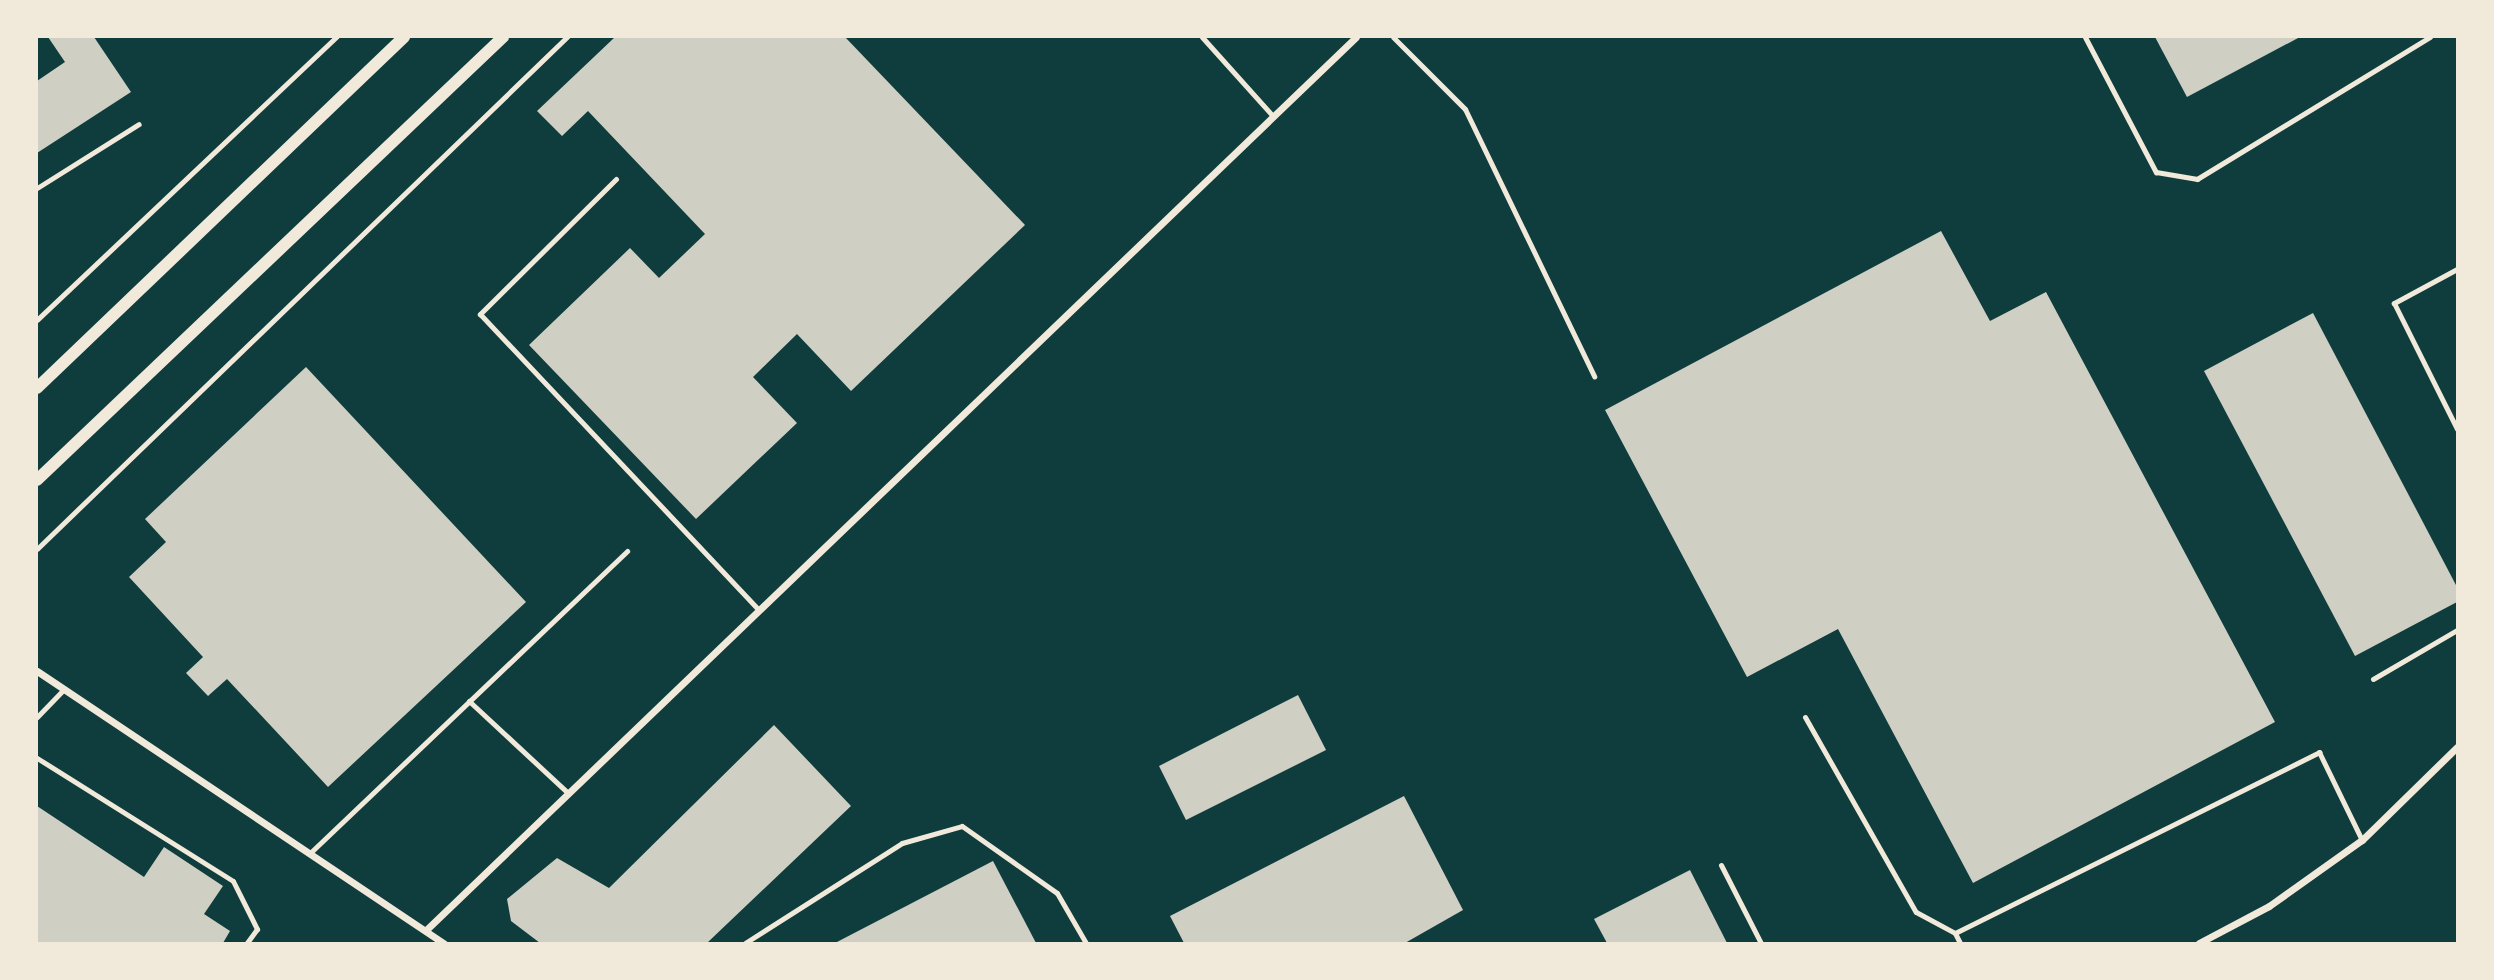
<!DOCTYPE html>
<style>
body{margin:0}
#map{position:relative;width:2494px;height:980px;overflow:hidden;background:#0f3d3e;font-family:Cabin,sans-serif}
div>[style]{position:absolute}
[style*='--x']{left:calc(var(--x)*1px);top:calc(var(--y)*1px);width:calc(var(--w)*1px);rotate:calc(var(--a)*1deg)}
.building>*{inset:0;background:#cfcfc3}
.path>*{height:4.5px;margin:-2.25px;padding:0 2.25px;transform-origin:2.25px;border-radius:2.25px;background:#f1e9da}
.service>*{height:5px;margin:-2.5px;padding:0 2.5px;transform-origin:2.5px;border-radius:2.5px;background:#f1e9da}
.minor>*{height:7px;margin:-3.5px;padding:0 3.5px;transform-origin:3.5px;border-radius:3.5px;background:#f1e9da}
.tertiary>*{height:12px;margin:-6px;padding:0 6px;transform-origin:6px;border-radius:6px;background:#f1e9da}
span{translate:-50% -50%;white-space:nowrap;text-align:center;line-height:1.15;-webkit-text-stroke:7px #f1e9da;paint-order:stroke}
.frame{position:absolute;inset:0;border:38px solid #f1e9da;pointer-events:none}
</style>
<div id="map">
<div class="building">
<div style="clip-path:polygon(48px 37px,94px 37px,131px 92px,37px 153px,37px 81px,65px 62px)"></div>
<div style="clip-path:polygon(615px 37px,845px 37px,1025px 225px,851px 391px,797px 334px,753px 377px,797px 423px,696px 519px,529px 345px,630px 248px,659px 278px,705px 234px,588px 111px,562px 136px,537px 111px)"></div>
<div style="clip-path:polygon(2155px 37px,2300px 37px,2187px 97px)"></div>
<div style="clip-path:polygon(1941px 231px,1990px 321px,2046px 292px,2275px 722px,1973px 883px,1838px 629px,1747px 677px,1605px 410px)"></div>
<div style="clip-path:polygon(2313px 313px,2457px 587px,2457px 602px,2355px 656px,2204px 371px)"></div>
<div style="clip-path:polygon(306px 367px,526px 602px,328px 787px,227px 679px,208px 696px,186px 673px,203px 657px,129px 577px,166px 542px,145px 519px)"></div>
<div style="clip-path:polygon(1298px 695px,1326px 750px,1186px 820px,1159px 766px)"></div>
<div style="clip-path:polygon(774px 725px,851px 806px,707px 943px,540px 943px,511px 921px,507px 899px,557px 858px,609px 888px)"></div>
<div style="clip-path:polygon(1404px 796px,1463px 910px,1405px 943px,1184px 943px,1170px 916px)"></div>
<div style="clip-path:polygon(37px 806px,144px 877px,164px 847px,223px 886px,204px 914px,230px 931px,223px 943px,37px 943px)"></div>
<div style="clip-path:polygon(993px 861px,1036px 943px,835px 943px)"></div>
<div style="clip-path:polygon(1690px 870px,1727px 943px,1607px 943px,1594px 919px)"></div>
</div>
<div class="path">
<div style="--x:37;--y:320;--w:412;--a:-43.4"></div>
<div style="--x:37;--y:549;--w:737;--a:-44.01"></div>
</div>
<div class="service">
<div style="--x:1202;--y:37;--w:106;--a:48.1"></div>
<div style="--x:1393;--y:37;--w:102;--a:45"></div>
<div style="--x:1465;--y:109;--w:297;--a:64.2"></div>
<div style="--x:2085;--y:37;--w:153;--a:62.3"></div>
<div style="--x:2156;--y:172;--w:42;--a:9.7"></div>
<div style="--x:2197;--y:179;--w:273;--a:-31.4"></div>
<div style="--x:616;--y:179;--w:192;--a:135.2"></div>
<div style="--x:480;--y:314;--w:407;--a:46.7"></div>
<div style="--x:37;--y:188;--w:120;--a:-32.1"></div>
<div style="--x:2457;--y:269;--w:72;--a:151.6"></div>
<div style="--x:2394;--y:303;--w:141;--a:63.4"></div>
<div style="--x:2373;--y:679;--w:97;--a:-30.3"></div>
<div style="--x:469;--y:701;--w:135;--a:42.9"></div>
<div style="--x:37;--y:717;--w:39;--a:-46"></div>
<div style="--x:1805;--y:717;--w:224;--a:60.4"></div>
<div style="--x:1916;--y:912;--w:44;--a:28.3"></div>
<div style="--x:37;--y:758;--w:231;--a:32.1"></div>
<div style="--x:233;--y:881;--w:54;--a:63.4"></div>
<div style="--x:257;--y:929;--w:17;--a:126"></div>
<div style="--x:310;--y:853;--w:438;--a:-43.6"></div>
<div style="--x:1721;--y:865;--w:88;--a:62.9"></div>
<div style="--x:745;--y:943;--w:186;--a:-32.5"></div>
<div style="--x:902;--y:843;--w:62;--a:-15.8"></div>
<div style="--x:962;--y:826;--w:116;--a:35.2"></div>
<div style="--x:1057;--y:893;--w:58;--a:59.9"></div>
<div style="--x:1960;--y:943;--w:11;--a:-117"></div>
<div style="--x:1955;--y:933;--w:407;--a:-26.4"></div>
<div style="--x:2319;--y:752;--w:98;--a:64"></div>
</div>
<div class="minor">
<div style="--x:37;--y:671;--w:490;--a:33.8"></div>
<div style="--x:426;--y:930;--w:1289;--a:-43.84"></div>
<div style="--x:2199;--y:943;--w:79;--a:-27.9"></div>
<div style="--x:2269;--y:906;--w:114;--a:-35.4"></div>
<div style="--x:2362;--y:840;--w:133;--a:-44.4"></div>
</div>
<div class="tertiary">
<div style="--x:37;--y:388;--w:508;--a:-43.72"></div>
<div style="--x:37;--y:480;--w:643;--a:-43.55"></div>
</div>
<div class="frame"></div>
</div>
